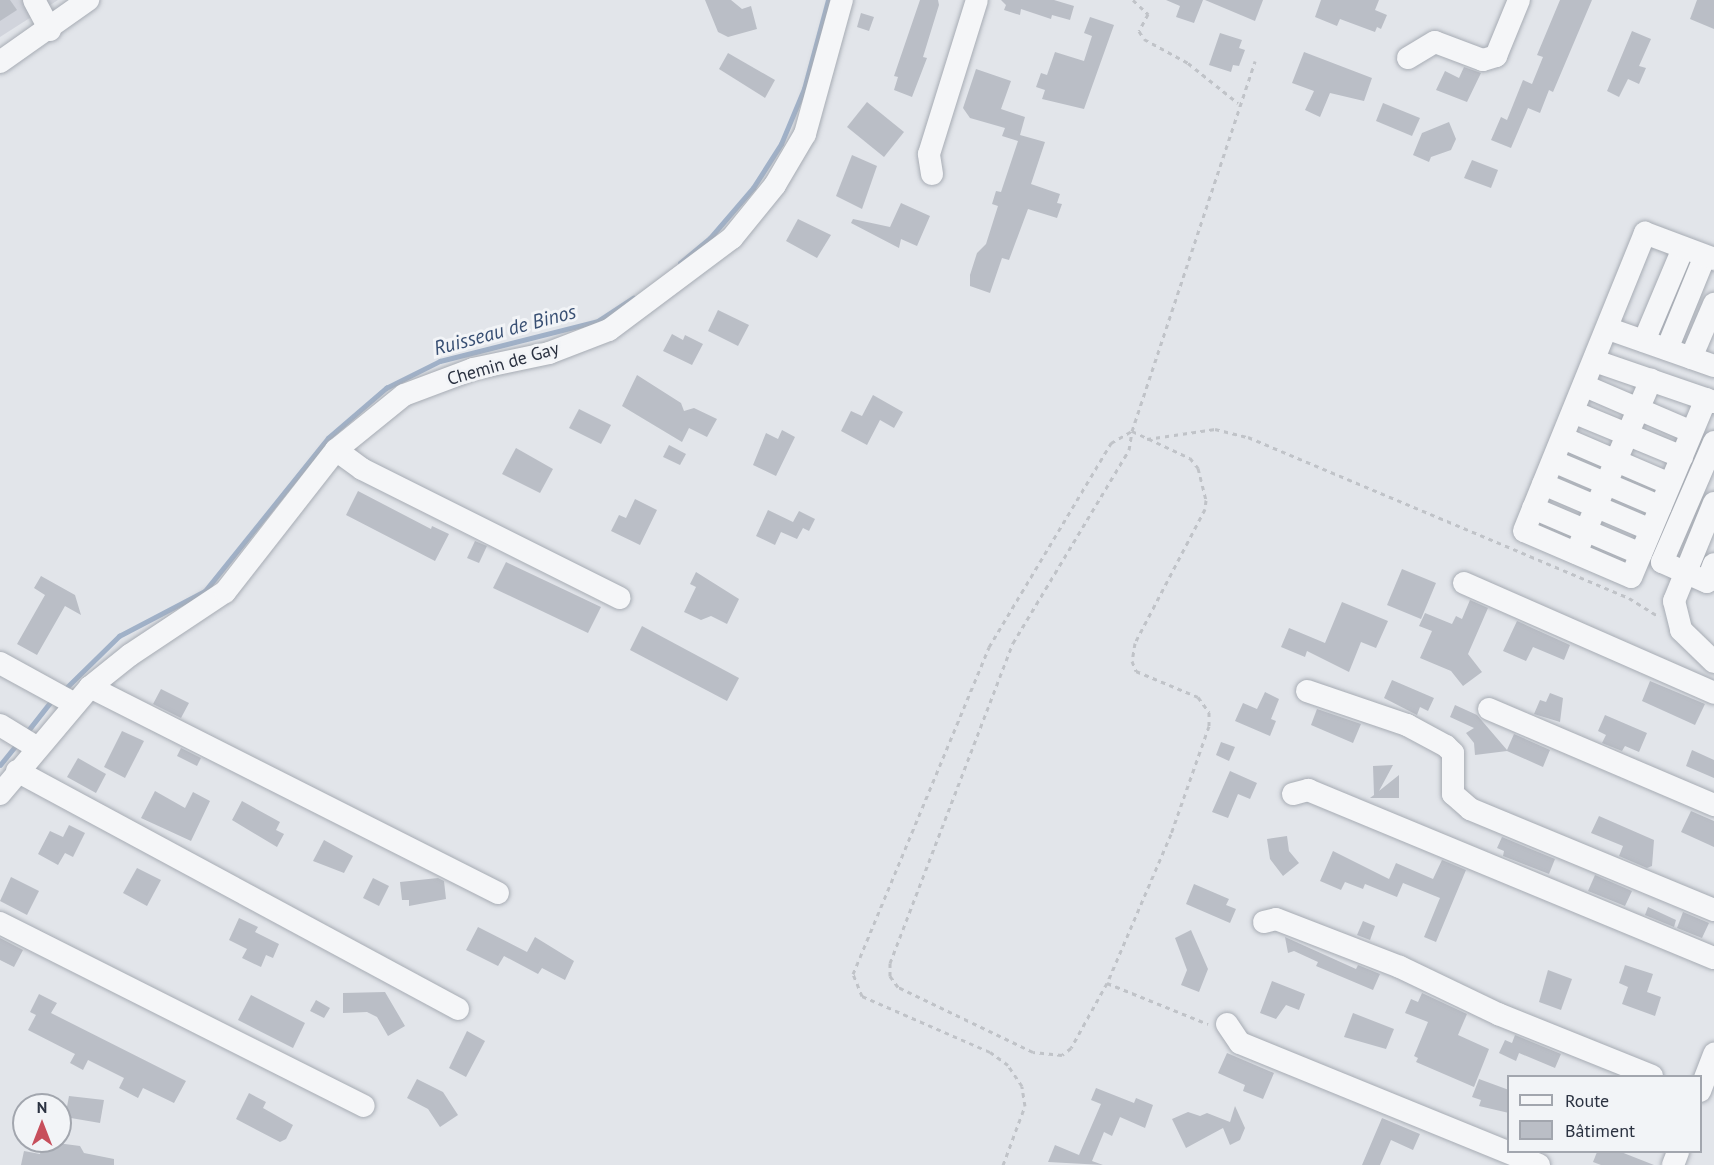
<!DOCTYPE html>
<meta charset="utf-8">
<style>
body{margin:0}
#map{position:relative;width:1714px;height:1165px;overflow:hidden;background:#e2e5ea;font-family:"PT Sans",sans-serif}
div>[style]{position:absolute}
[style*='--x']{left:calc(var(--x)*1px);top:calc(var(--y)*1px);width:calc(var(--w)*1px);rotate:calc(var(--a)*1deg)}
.built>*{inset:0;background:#d1d4dc}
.stream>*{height:4.5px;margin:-2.25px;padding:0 2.25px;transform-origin:2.25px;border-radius:2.25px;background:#a0b1c8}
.building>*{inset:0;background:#babec6}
.path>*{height:3px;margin-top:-1.5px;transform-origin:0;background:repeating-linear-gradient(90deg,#c0c3c8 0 4.5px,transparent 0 9px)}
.roads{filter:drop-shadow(0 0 2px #a7acb4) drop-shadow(0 0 2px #a7acb4)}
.minor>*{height:22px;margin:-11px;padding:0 11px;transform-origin:11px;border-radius:11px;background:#f5f6f8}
span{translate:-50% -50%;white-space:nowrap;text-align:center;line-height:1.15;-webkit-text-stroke:6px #f2f4f7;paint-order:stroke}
.street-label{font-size:18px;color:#2b3241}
.water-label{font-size:20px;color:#384f73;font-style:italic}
.legend{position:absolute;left:1507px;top:1075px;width:195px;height:78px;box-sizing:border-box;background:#f2f4f7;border:2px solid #a2a6ae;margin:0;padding:8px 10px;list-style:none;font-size:18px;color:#2b3241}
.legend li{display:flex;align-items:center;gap:12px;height:30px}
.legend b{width:30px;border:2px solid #a2a6ae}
.north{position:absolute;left:12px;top:1093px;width:60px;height:60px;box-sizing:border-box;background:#f2f4f7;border:2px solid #a2a6ae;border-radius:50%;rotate:0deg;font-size:16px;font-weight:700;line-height:24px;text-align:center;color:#2b3241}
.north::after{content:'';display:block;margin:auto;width:21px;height:27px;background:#c74f5c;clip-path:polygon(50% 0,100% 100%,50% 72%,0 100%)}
</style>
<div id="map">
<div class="built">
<div style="clip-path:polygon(0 0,58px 0,0 37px)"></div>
</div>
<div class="stream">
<div style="--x:680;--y:263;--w:39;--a:-40"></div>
<div style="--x:710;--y:238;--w:66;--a:-49.3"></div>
<div style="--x:753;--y:188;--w:52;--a:-57.5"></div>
<div style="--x:781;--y:144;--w:60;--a:-67.3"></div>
<div style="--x:804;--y:89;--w:92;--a:-74.9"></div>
<div style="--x:67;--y:687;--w:73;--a:-44.4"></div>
<div style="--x:119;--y:636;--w:97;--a:-27.6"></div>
<div style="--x:205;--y:591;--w:196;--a:-51.2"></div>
<div style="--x:328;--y:438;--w:77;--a:-40.8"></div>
<div style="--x:386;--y:388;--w:60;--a:-26.6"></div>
<div style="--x:440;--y:361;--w:163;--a:-14.2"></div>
<div style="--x:598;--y:321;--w:42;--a:-33.3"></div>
<div style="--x:27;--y:732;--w:37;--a:-52"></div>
<div style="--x:0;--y:765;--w:27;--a:-51"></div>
</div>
<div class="building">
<div style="clip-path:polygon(0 0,10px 0,17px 10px,0 21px)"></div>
<div style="clip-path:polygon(705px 0,731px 0,742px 9px,751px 6px,757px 29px,728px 37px,718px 32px)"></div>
<div style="clip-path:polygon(920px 0,938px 0,939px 5px,923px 57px,927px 58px,912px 97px,894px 90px,898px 77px,894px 76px)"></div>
<div style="clip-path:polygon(1001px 0,1054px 0,1074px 6px,1070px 20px,1052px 15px,1051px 19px,1021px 9px,1020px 15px,1004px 10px,1006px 5px)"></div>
<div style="clip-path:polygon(1166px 0,1203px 0,1194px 23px,1176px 17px,1180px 6px)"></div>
<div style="clip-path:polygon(1205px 0,1263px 0,1255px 21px)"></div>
<div style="clip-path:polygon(1321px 0,1379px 0,1375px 10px,1387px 15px,1381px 29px,1377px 27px,1375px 32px,1340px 19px,1337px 26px,1315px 17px)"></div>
<div style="clip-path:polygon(1560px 0,1592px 0,1553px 92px,1549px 90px,1540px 113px,1528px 108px,1511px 148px,1491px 140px,1501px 117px,1507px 120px,1523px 80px,1532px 84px,1543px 57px,1537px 55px)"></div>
<div style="clip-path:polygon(1697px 0,1714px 0,1714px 29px,1690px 19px)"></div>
<div style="clip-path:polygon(861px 13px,874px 17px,869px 31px,857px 27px)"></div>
<div style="clip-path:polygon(1090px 17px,1114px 25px,1084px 109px,1042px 99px,1045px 90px,1036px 87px,1041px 73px,1047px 75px,1055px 52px,1084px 61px,1092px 36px,1084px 33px)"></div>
<div style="clip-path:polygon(1632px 31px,1651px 39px,1639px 66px,1646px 68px,1639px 84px,1628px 79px,1619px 97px,1607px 91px)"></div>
<div style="clip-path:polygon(1220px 33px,1242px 40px,1239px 48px,1245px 50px,1239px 66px,1233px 65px,1231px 72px,1209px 65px)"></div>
<div style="clip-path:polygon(1304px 52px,1372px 78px,1364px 101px,1330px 93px,1320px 117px,1305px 110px,1314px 91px,1292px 83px)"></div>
<div style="clip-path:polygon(728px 53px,775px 80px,765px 98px,719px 69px)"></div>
<div style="clip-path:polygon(1464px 67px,1481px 73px,1467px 102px,1436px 90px,1445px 71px,1459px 78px)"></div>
<div style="clip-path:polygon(976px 69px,1011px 81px,1001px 109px,1025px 117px,1020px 135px,1045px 142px,1031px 184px,1060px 194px,1057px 203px,1062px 204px,1057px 218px,1028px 209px,1009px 260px,1002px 258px,990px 293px,970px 286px,970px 275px,977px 253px,986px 244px,998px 206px,992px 204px,996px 191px,1001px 192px,1018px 141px,1002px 136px,1005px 128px,970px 118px,963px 108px)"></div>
<div style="clip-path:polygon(867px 102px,904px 132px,884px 157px,847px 127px)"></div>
<div style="clip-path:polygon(1383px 103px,1420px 118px,1412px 136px,1376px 121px)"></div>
<div style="clip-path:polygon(1449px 122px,1456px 139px,1451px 150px,1431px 157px,1429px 162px,1413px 155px,1422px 133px)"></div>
<div style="clip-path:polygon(852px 155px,877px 166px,862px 209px,836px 196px)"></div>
<div style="clip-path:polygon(1472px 160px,1498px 170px,1491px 188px,1464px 178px)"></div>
<div style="clip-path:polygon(901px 203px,930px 216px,917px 246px,901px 239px,899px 248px,851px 223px,853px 219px,890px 227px)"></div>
<div style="clip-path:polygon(798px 219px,831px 235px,817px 258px,786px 241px)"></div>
<div style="clip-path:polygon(718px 310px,749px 325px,738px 346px,708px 331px)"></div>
<div style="clip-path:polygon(672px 334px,683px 340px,685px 335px,703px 344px,692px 365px,663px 351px)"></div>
<div style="clip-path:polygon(637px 375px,681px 403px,684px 411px,694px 408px,717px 419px,707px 437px,689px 428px,682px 442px,622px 406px)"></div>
<div style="clip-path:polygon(873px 395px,903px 412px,894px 428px,880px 420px,867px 445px,841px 431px,851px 411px,862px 416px)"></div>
<div style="clip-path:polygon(579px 409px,611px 425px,601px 444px,569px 428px)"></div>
<div style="clip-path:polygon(782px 430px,795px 437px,776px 476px,753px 465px,766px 433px,778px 439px)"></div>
<div style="clip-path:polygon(669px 445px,686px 454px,680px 465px,663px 457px)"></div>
<div style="clip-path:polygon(516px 448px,553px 469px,540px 493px,502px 474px)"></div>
<div style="clip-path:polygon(358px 491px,431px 529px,432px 526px,449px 534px,435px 561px,346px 515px)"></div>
<div style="clip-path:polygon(635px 499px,657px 510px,640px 545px,611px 531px,619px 515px,626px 518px)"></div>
<div style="clip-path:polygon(768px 510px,793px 522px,799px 511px,815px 519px,809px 531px,803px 528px,797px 539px,781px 532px,775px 545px,756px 536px)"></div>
<div style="clip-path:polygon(475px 541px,487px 546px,479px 563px,467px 558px)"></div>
<div style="clip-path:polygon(506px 562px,601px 607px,588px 633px,493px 588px)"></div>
<div style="clip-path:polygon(1402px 569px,1436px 583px,1421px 619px,1387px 605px)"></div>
<div style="clip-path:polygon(696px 572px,739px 599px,727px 624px,711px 616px,701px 620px,684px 612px,696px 587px,690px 584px)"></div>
<div style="clip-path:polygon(41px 576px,75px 595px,81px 615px,65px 606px,37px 655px,17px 644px,45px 595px,34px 588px)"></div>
<div style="clip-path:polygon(1470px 600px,1488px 608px,1468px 654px,1482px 672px,1463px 686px,1451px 671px,1420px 658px,1432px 631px,1419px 626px,1425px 613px,1452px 624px,1456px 616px,1462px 619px)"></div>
<div style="clip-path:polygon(1342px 602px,1388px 621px,1376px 648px,1361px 642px,1349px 672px,1307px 651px,1305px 657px,1281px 647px,1289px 628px,1325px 643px)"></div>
<div style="clip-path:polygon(1517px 621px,1570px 645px,1564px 660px,1533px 647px,1526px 661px,1503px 651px)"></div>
<div style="clip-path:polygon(642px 626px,739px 678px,727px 701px,630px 650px)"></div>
<div style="clip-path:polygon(1392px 680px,1434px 698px,1428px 711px,1420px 707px,1417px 715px,1384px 698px)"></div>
<div style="clip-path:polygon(1650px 681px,1705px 704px,1695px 725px,1642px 701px)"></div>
<div style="clip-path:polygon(161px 689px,189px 703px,181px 718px,153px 704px)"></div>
<div style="clip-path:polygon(1265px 692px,1279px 699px,1271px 719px,1276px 721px,1270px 736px,1235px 721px,1243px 703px,1257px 709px)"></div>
<div style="clip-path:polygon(1550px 693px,1563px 698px,1560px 722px,1534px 714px,1540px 700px,1546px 702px)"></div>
<div style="clip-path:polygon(1455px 705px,1477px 715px,1507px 750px,1514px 734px,1550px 750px,1543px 767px,1507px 751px,1475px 755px,1474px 743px,1466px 733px,1474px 728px,1450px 717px)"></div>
<div style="clip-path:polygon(1317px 709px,1361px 724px,1353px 743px,1311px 725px)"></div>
<div style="clip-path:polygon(1605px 715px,1647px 733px,1639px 752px,1625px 746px,1622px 751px,1602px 743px,1606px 735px,1598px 731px)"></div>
<div style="clip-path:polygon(122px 731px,144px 741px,125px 778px,104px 767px)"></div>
<div style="clip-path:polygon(1221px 742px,1235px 747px,1229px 761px,1216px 755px)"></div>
<div style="clip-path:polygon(181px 748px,201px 758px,197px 766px,177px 756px)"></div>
<div style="clip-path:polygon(1692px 750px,1714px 760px,1714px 778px,1686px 766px)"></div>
<div style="clip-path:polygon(78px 758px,106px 774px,96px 793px,67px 777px)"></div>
<div style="clip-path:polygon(1393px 765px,1379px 791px,1399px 775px,1399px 798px,1370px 798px,1374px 795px,1373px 766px)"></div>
<div style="clip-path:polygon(1230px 771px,1257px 783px,1250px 799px,1238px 794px,1228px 818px,1212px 812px)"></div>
<div style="clip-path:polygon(155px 791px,185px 808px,193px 792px,210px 801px,191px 841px,141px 818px)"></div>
<div style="clip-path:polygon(242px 801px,280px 822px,276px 830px,284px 834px,277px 847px,232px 820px)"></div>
<div style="clip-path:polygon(1691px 811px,1714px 821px,1714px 847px,1681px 832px)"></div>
<div style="clip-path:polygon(1599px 816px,1654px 840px,1652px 866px,1647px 868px,1619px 856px,1623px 846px,1591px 833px)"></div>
<div style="clip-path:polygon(69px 825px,85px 833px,73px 857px,65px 853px,58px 865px,38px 854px,50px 831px,63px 837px)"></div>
<div style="clip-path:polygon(1287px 836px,1289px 851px,1299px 863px,1283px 876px,1270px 859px,1267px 839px)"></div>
<div style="clip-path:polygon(1502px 837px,1555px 859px,1549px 874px,1503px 856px,1504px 851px,1497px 848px)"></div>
<div style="clip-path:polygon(324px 840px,353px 856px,344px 873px,313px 861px)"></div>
<div style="clip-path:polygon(1333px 851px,1389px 879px,1396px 863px,1433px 879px,1442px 860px,1466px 870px,1436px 942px,1424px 937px,1440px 898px,1403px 883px,1397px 897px,1365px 884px,1363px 889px,1345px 882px,1341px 890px,1320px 881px)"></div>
<div style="clip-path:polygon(137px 868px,161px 880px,147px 906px,123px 893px)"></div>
<div style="clip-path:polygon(1595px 875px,1632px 891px,1625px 906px,1588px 891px)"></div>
<div style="clip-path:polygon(11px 877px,39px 891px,27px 915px,0 901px)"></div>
<div style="clip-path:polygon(373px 878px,389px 886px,379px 906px,363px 898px)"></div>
<div style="clip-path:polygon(438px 878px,444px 881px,446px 899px,409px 906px,409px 900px,402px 900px,400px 882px)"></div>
<div style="clip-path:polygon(1194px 884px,1229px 899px,1226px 905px,1236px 909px,1230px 923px,1186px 904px)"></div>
<div style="clip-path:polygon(1648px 907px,1676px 920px,1674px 927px,1645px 915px)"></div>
<div style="clip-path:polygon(1683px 912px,1709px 923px,1702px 938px,1677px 928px)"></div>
<div style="clip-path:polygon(239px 918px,258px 927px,255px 932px,279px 944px,273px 958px,266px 955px,261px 967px,242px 958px,247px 949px,229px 940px)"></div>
<div style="clip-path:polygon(1363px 921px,1375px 926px,1370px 940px,1357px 935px)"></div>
<div style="clip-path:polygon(478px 927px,527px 952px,535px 937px,574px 961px,565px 980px,542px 968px,538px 974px,504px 956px,498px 966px,466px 950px)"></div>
<div style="clip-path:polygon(1191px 930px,1208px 969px,1199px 992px,1181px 985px,1187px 970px,1175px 938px)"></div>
<div style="clip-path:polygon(1285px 937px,1356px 969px,1358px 965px,1380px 974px,1373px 990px,1316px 966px,1318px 962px,1294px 951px,1288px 953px)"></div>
<div style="clip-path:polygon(0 938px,23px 950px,14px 967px,0 960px)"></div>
<div style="clip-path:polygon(1625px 965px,1653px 974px,1647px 992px,1661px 997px,1655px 1016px,1622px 1004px,1628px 987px,1619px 983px)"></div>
<div style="clip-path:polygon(1548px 970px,1572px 979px,1561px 1010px,1539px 1002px)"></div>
<div style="clip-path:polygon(1272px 981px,1305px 994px,1299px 1010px,1286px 1005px,1276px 1019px,1260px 1013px)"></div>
<div style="clip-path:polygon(385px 992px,405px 1026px,388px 1036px,377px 1017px,367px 1012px,343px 1013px,343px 993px)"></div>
<div style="clip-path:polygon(1422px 993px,1467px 1014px,1458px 1035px,1489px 1049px,1474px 1087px,1416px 1062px,1418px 1058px,1414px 1056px,1428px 1022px,1405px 1013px,1411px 999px,1418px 1002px)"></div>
<div style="clip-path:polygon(39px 994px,57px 1003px,51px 1013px,186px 1081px,174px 1103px,143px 1088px,138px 1098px,119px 1088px,124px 1078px,88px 1060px,83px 1070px,70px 1063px,75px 1054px,28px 1030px,36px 1015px,30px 1012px)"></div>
<div style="clip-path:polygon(251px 995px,305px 1023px,293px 1048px,238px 1020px)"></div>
<div style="clip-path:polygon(316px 1000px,330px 1008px,324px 1018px,310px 1011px)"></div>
<div style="clip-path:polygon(1353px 1013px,1394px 1029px,1386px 1049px,1344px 1037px)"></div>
<div style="clip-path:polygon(467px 1031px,485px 1041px,466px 1077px,449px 1068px)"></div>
<div style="clip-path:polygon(1515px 1035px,1561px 1054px,1555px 1068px,1519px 1053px,1516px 1061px,1499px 1053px,1505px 1040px,1512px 1043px)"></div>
<div style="clip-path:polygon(1227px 1053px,1274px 1073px,1263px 1099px,1243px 1091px,1245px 1085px,1218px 1073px)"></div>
<div style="clip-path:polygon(417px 1079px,443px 1092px,458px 1115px,440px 1127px,428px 1109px,407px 1098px)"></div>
<div style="clip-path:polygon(1479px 1079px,1509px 1090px,1509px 1113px,1479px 1106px,1481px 1100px,1472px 1097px)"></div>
<div style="clip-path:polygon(1096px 1088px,1134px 1103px,1136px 1098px,1153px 1105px,1145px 1128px,1120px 1117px,1112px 1136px,1104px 1132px,1092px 1161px,1103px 1165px,1048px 1162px,1055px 1145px,1079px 1155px,1101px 1104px,1091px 1100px)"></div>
<div style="clip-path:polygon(249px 1093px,266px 1102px,263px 1108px,293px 1125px,286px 1139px,280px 1142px,236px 1119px)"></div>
<div style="clip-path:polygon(69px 1096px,104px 1100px,100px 1123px,65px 1117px)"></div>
<div style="clip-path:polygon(1235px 1106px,1245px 1128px,1240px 1140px,1230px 1145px,1223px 1128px,1186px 1148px,1172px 1119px,1188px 1112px,1200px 1116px,1207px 1113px,1230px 1122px)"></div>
<div style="clip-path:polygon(1382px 1118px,1420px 1134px,1413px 1150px,1391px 1140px,1380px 1165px,1362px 1165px)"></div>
<div style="clip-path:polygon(42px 1141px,80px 1146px,84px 1153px,114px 1159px,114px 1165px,21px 1165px,24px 1151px,40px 1154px)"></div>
<div style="clip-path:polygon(1597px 1152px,1621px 1152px,1654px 1165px,1601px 1165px,1593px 1162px)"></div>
</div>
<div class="path">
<div style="--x:1133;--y:0;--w:21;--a:43"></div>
<div style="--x:1148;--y:14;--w:19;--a:118"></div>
<div style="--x:1139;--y:31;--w:9;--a:58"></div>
<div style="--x:1144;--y:39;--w:50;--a:28.6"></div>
<div style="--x:1188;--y:63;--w:64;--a:38.7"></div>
<div style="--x:1132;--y:431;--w:64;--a:25"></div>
<div style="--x:1190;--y:458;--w:13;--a:51"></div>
<div style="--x:1198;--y:468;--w:33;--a:76"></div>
<div style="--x:1206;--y:500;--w:9;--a:96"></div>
<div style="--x:1205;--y:509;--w:151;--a:117.6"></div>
<div style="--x:1135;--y:643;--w:18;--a:99"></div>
<div style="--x:1132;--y:661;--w:11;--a:68"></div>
<div style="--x:1136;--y:671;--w:67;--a:22.8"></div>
<div style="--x:1198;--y:697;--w:19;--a:54"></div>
<div style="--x:1209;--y:712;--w:14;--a:90"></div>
<div style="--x:1209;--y:726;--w:114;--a:109.4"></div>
<div style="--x:1171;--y:834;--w:162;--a:113.2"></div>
<div style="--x:1107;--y:983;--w:74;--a:119"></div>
<div style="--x:1071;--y:1048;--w:11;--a:142"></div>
<div style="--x:1062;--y:1055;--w:29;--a:-174"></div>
<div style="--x:1033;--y:1052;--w:150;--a:-154.3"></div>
<div style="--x:898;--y:987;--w:14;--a:-126"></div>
<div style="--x:890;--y:976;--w:13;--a:-90"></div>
<div style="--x:890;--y:963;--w:343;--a:-69"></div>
<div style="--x:1013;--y:643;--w:225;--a:-59"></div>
<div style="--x:1129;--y:450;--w:19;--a:-81"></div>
<div style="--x:1132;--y:431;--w:390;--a:-71.6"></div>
<div style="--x:1147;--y:439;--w:69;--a:-8.4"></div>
<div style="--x:1215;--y:429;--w:34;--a:14"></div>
<div style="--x:1248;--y:437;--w:414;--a:22.9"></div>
<div style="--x:1629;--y:598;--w:36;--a:32"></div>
<div style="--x:1107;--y:983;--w:109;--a:22.1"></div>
<div style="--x:1003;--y:1165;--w:63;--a:-69.6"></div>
<div style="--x:1025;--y:1106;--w:20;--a:-99"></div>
<div style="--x:1022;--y:1086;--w:25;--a:-124"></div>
<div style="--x:1008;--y:1065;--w:22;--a:-144"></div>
<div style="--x:990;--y:1052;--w:140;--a:-156.4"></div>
<div style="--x:862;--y:996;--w:24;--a:-112"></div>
<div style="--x:853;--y:974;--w:354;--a:-67.4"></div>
<div style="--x:989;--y:647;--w:238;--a:-59.1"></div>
<div style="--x:1111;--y:443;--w:24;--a:-30"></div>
</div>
<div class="roads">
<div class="minor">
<div style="--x:34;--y:0;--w:34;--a:62"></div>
<div style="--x:1408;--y:58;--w:31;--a:-31"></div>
<div style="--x:1435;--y:42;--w:51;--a:20.6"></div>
<div style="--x:1483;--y:60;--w:14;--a:-17"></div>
<div style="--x:1496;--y:56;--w:61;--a:-67.7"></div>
<div style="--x:0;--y:62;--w:108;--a:-35.2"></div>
<div style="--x:932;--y:174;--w:20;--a:-99"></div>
<div style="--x:929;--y:154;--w:161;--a:-72.7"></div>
<div style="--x:1609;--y:329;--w:111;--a:19.4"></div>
<div style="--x:1644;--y:341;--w:101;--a:-67.2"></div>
<div style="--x:1667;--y:349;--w:100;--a:-67.8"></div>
<div style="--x:1691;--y:358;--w:59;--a:-66.9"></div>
<div style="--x:1595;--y:361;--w:126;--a:19"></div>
<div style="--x:1585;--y:386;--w:116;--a:23.3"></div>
<div style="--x:1706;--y:399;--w:193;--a:112.8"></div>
<div style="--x:1631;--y:577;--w:116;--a:-156.7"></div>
<div style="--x:1524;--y:531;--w:322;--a:-67.9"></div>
<div style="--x:1645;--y:233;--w:74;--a:20.6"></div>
<div style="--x:1573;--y:412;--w:118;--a:22.4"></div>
<div style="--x:1563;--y:438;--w:116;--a:23.3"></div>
<div style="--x:1714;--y:442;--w:131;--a:113.4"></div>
<div style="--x:1662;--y:562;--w:49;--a:24"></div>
<div style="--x:1707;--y:582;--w:19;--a:-69"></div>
<div style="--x:336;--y:450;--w:32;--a:36"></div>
<div style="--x:362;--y:469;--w:288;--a:26.6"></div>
<div style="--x:1553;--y:461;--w:117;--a:23.1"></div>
<div style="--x:1543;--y:484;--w:117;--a:23.1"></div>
<div style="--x:1714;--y:503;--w:106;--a:112.2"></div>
<div style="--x:1674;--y:601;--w:30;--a:76"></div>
<div style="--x:1681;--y:630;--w:46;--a:44.1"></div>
<div style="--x:1533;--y:508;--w:117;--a:23.1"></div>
<div style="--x:1576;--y:553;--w:189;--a:-66.6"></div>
<div style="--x:1464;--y:583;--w:273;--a:23.7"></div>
<div style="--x:0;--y:663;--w:83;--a:28.7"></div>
<div style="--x:90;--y:687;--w:457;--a:26.8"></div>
<div style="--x:1307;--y:691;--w:106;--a:18.8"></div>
<div style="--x:1407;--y:725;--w:44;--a:28.3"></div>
<div style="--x:1446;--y:746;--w:10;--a:45"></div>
<div style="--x:1453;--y:753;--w:41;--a:90"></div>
<div style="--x:1453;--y:794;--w:23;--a:41"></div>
<div style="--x:1470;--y:809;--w:264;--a:22.5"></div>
<div style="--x:1489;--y:709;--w:245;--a:23.1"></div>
<div style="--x:0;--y:725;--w:42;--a:31.4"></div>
<div style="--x:17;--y:771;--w:501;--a:28.35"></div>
<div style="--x:0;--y:794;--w:140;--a:-49.9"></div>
<div style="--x:90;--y:687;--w:51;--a:-38.7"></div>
<div style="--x:130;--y:655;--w:114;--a:-33.6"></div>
<div style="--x:225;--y:592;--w:180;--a:-52"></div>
<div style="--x:336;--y:450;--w:87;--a:-39"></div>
<div style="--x:404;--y:395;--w:74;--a:-20.6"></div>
<div style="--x:473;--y:369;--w:78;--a:-11.9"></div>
<div style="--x:549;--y:353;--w:64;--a:-21"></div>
<div style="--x:609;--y:330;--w:154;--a:-36.8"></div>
<div style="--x:732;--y:238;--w:68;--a:-50.9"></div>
<div style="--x:775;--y:185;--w:59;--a:-59.5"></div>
<div style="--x:805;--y:134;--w:139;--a:-74.6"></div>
<div style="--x:1293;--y:794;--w:16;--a:-15"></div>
<div style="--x:1308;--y:790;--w:439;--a:22.5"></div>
<div style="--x:1264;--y:922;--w:12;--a:-14"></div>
<div style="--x:1276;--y:919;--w:133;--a:21.2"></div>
<div style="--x:1400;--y:967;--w:109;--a:25.6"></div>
<div style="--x:1498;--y:1014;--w:166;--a:21.9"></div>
<div style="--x:0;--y:923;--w:407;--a:26.7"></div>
<div style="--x:1227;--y:1024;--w:23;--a:56"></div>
<div style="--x:1240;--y:1043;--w:323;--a:22.2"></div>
<div style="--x:1700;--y:1091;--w:40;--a:-69"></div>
<div style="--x:1673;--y:1165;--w:14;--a:-69"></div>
</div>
</div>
<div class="street-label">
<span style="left:503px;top:364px;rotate:-16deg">Chemin de Gay</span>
</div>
<div class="water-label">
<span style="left:505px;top:330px;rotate:-15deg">Ruisseau de Binos</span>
</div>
<ul class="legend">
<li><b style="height:8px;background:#f5f6f8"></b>Route</li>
<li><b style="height:16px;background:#babec6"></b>Bâtiment</li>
</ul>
<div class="north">N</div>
</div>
